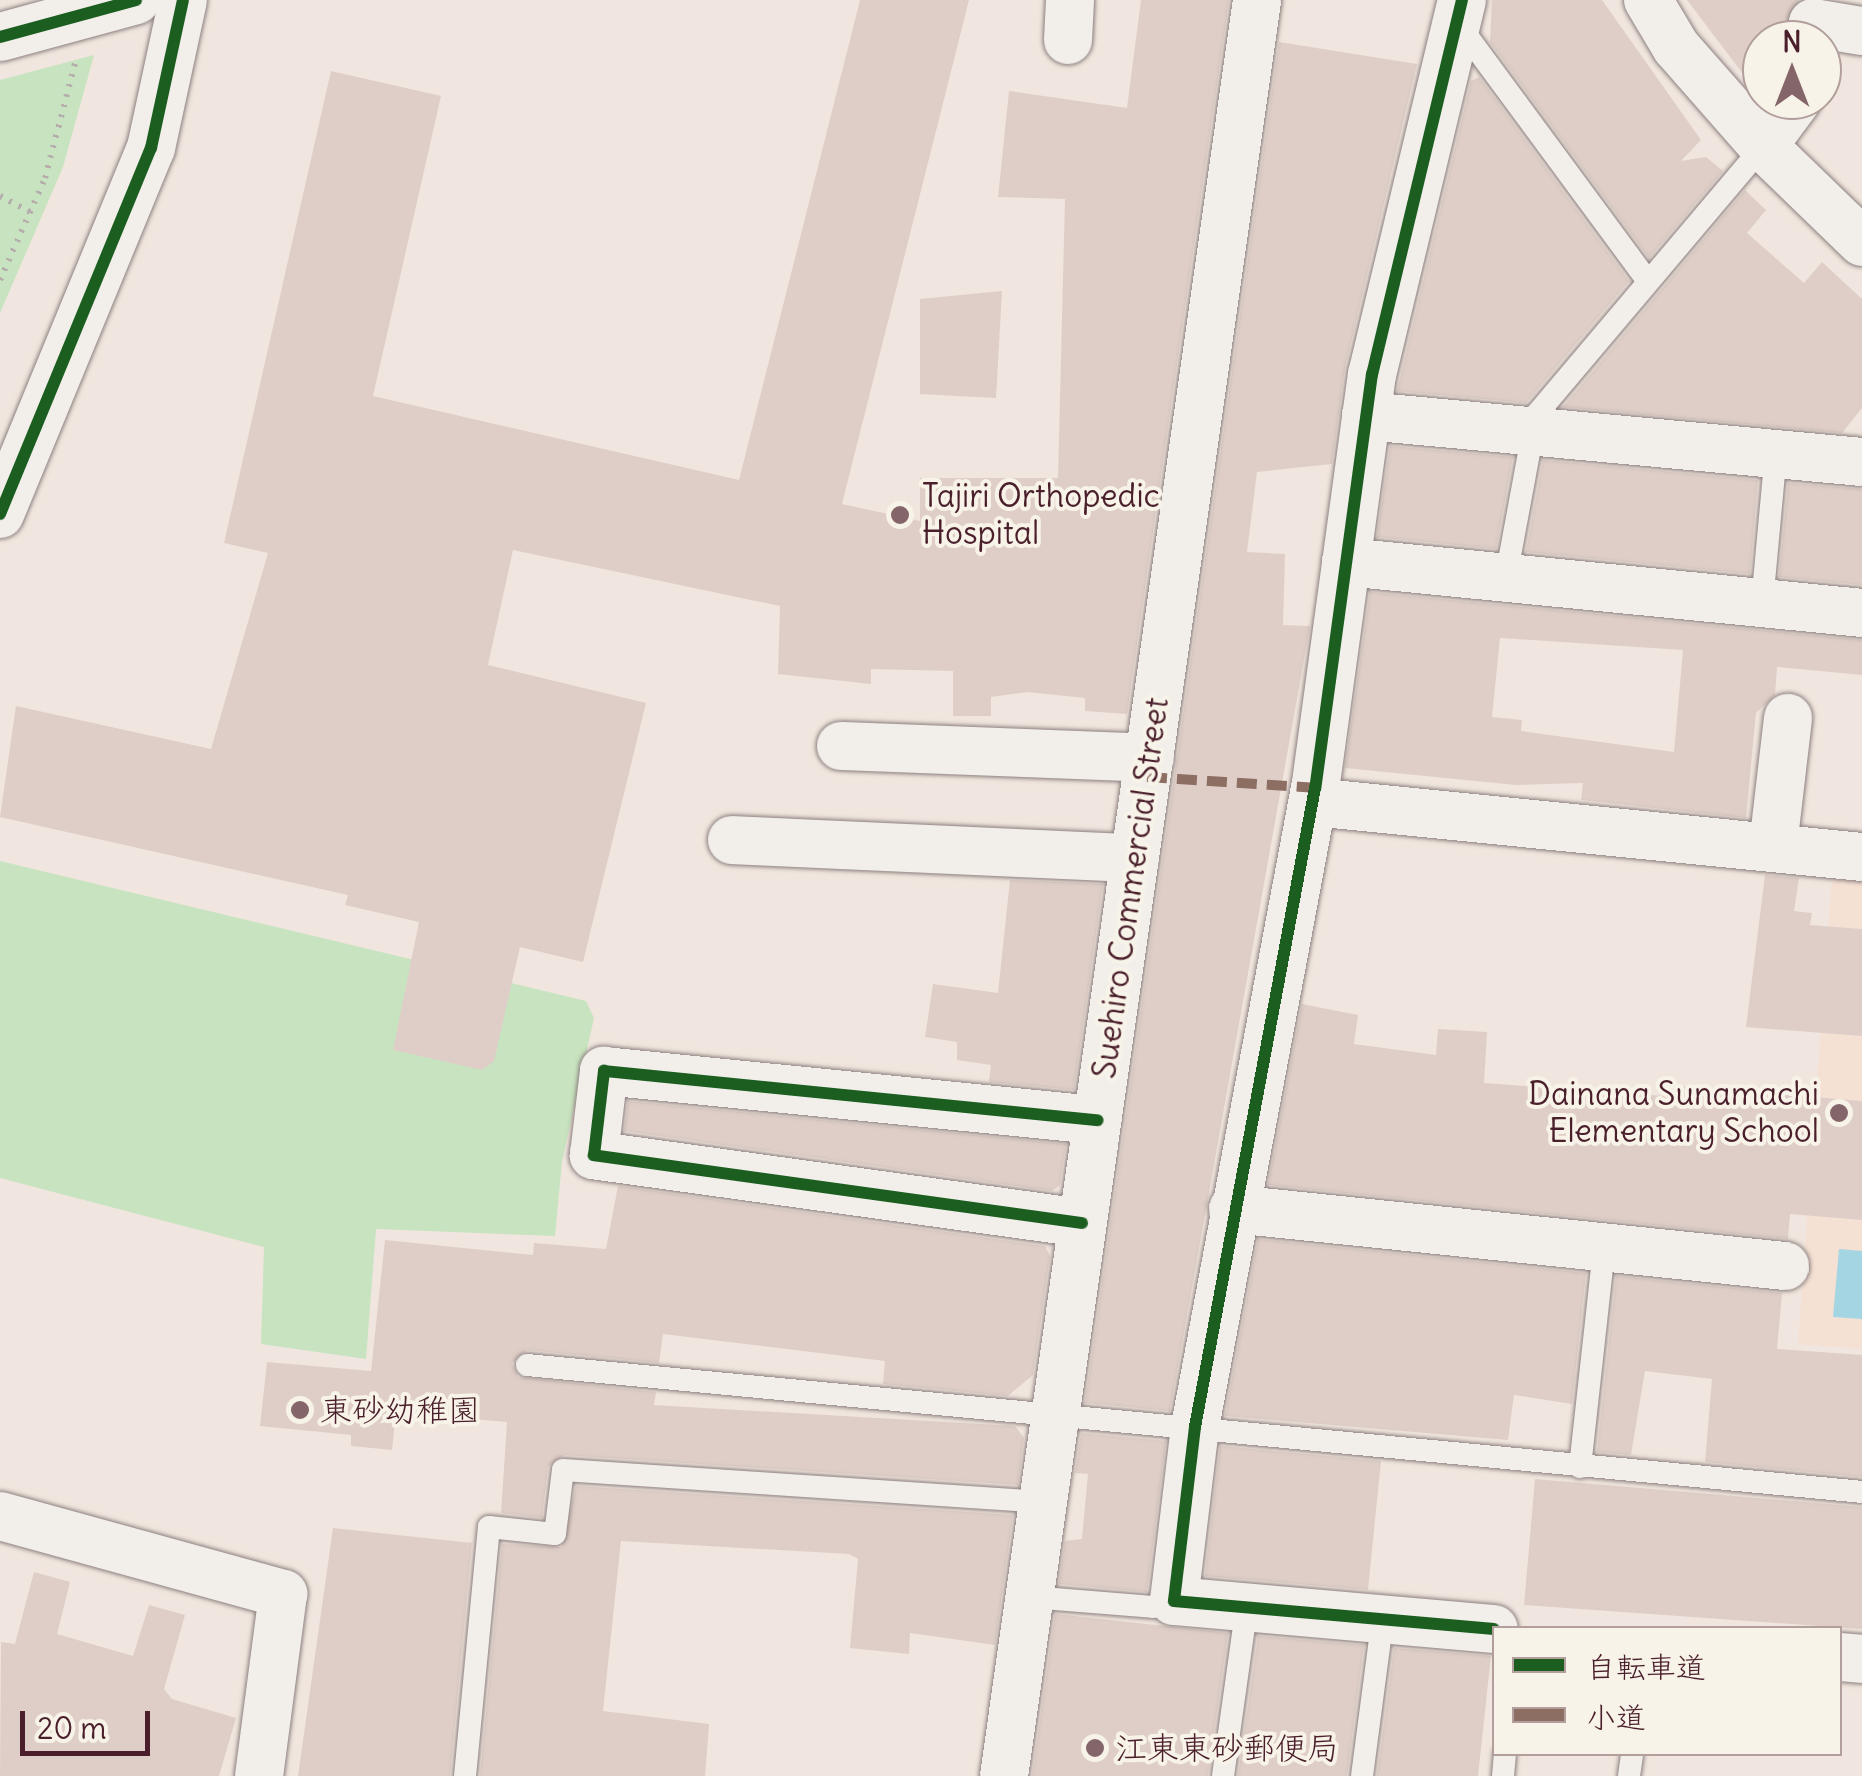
<!DOCTYPE html>
<meta charset="utf-8">
<style>
body{margin:0}
#map{position:relative;width:1862px;height:1776px;overflow:hidden;background:#f0e6df;font-family:Delius,"Klee One",sans-serif}
div>[style]{position:absolute}
[style*='--x']{left:calc(var(--x)*1px);top:calc(var(--y)*1px);width:calc(var(--w)*1px);rotate:calc(var(--a)*1deg)}
.built>*{inset:0;background:#f5e0d4}
.green>*{inset:0;background:#c8e3bf}
.water>*{inset:0;background:#a4d5e3}
.building>*{inset:0;background:#dfcec8}
.path>*{height:6px;margin-top:-3px;transform-origin:0;background:repeating-linear-gradient(90deg,#b5aeac 0 2.5px,transparent 0 10.5px)}
.roads{filter:drop-shadow(0 0 2px #8d807f) drop-shadow(0 0 2px #8d807f)}
.service>*{height:22px;margin:-11px;padding:0 11px;transform-origin:11px;border-radius:11px;background:#f2efeb}
.minor>*{height:48px;margin:-24px;padding:0 24px;transform-origin:24px;border-radius:24px;background:#f2efeb}
.quiet>*{height:10px;margin-top:-5px;transform-origin:0;background:repeating-linear-gradient(90deg,#8d6e63 0 20px,transparent 0 30px)}
.cycleway>*{height:12px;margin:-6px;padding:0 6px;transform-origin:6px;border-radius:6px;background:#1b5e20}
.dots>*{width:28px;height:28px;translate:-50% -50%;box-sizing:border-box;border:5px solid #f7f3e8;border-radius:50%}
span{translate:-50% -50%;white-space:nowrap;text-align:center;line-height:1.15;-webkit-text-stroke:8px #f7f3e8;paint-order:stroke}
.poi-label{font-size:32px;color:#4a1f2b}
.left{translate:0 -50%;text-align:left}
.right{translate:-100% -50%;text-align:right}
.street-label{font-size:32px;color:#4a1f2b}
.legend{position:absolute;left:1492px;top:1626px;width:350px;height:130px;box-sizing:border-box;background:#f7f3e8;border:2px solid #b29e9c;margin:0;padding:12px 18px;list-style:none;font-size:30px;color:#4a1f2b}
.legend li{display:flex;align-items:center;gap:20px;height:50px}
.legend b{width:50px;border:2px solid #b29e9c}
.north{position:absolute;left:1742px;top:20px;width:100px;height:100px;box-sizing:border-box;background:#f7f3e8;border:2px solid #b29e9c;border-radius:50%;rotate:0deg;font-size:28px;font-weight:700;line-height:40px;text-align:center;color:#4a1f2b}
.north::after{content:'';display:block;margin:auto;width:35px;height:45px;background:#84656a;clip-path:polygon(50% 0,100% 100%,50% 72%,0 100%)}
.scale{position:absolute;left:20px;top:1711px;width:130px;height:45px;box-sizing:border-box;border:5px solid #4a1f2b;border-top:0;padding-left:12px;font-size:30px;line-height:35px;white-space:nowrap;color:#4a1f2b;-webkit-text-stroke:8px #f7f3e8;paint-order:stroke}
</style>
<div id="map">
<div class="built">
<div style="clip-path:polygon(1832px 878px,1862px 881px,1862px 1349px,1798px 1344px)"></div>
</div>
<div class="green">
<div style="clip-path:polygon(94px 55px,63px 167px,0 313px,0 80px)"></div>
<div style="clip-path:polygon(0 861px,586px 1001px,594px 1018px,562px 1162px,555px 1236px,376px 1229px,366px 1359px,261px 1344px,264px 1247px,0 1178px)"></div>
</div>
<div class="water">
<div style="clip-path:polygon(1839px 1249px,1862px 1251px,1862px 1319px,1833px 1317px)"></div>
</div>
<div class="building">
<div style="clip-path:polygon(860px 0,969px 0,842px 504px,920px 521px,920px 478px,1058px 478px,1065px 199px,998px 197px,1009px 91px,1127px 108px,1141px 0,1229px 0,1127px 714px,1085px 711px,1085px 698px,1027px 692px,991px 697px,991px 716px,953px 716px,953px 671px,871px 669px,871px 684px,778px 674px,780px 606px,513px 550px,488px 665px,646px 703px,583px 962px,520px 947px,494px 1061px,482px 1070px,393px 1050px,419px 922px,345px 905px,348px 895px,0 817px,16px 706px,211px 749px,268px 553px,224px 543px,331px 71px,441px 96px,373px 396px,739px 480px)"></div>
<div style="clip-path:polygon(1492px 0,1602px 0,1701px 140px,1681px 161px,1706px 157px,1723px 171px,1649px 258px,1490px 42px)"></div>
<div style="clip-path:polygon(1687px 0,1799px 0,1785px 40px,1762px 40px,1762px 99px)"></div>
<div style="clip-path:polygon(1279px 42px,1417px 64px,1345px 368px,1332px 464px,1257px 472px,1247px 552px,1285px 554px,1283px 625px,1310px 626px,1170px 1411px,1085px 1403px)"></div>
<div style="clip-path:polygon(1479px 77px,1629px 281px,1526px 403px,1397px 391px,1471px 81px)"></div>
<div style="clip-path:polygon(1745px 190px,1766px 210px,1747px 233px,1804px 283px,1822px 262px,1862px 299px,1862px 408px,1842px 433px,1563px 407px)"></div>
<div style="clip-path:polygon(1002px 291px,996px 398px,920px 394px,920px 299px)"></div>
<div style="clip-path:polygon(1390px 446px,1513px 457px,1496px 549px,1377px 537px)"></div>
<div style="clip-path:polygon(1543px 460px,1758px 480px,1750px 574px,1526px 552px)"></div>
<div style="clip-path:polygon(1788px 483px,1862px 489px,1862px 585px,1779px 577px)"></div>
<div style="clip-path:polygon(evenodd,1370px 592px,1862px 640px,1862px 675px,1777px 667px,1775px 695px,1756px 713px,1746px 818px,1581px 800px,1583px 783px,1516px 785px,1345px 768px,1370px 592px,1500px 638px,1683px 650px,1674px 752px,1521px 731px,1522px 720px,1492px 717px,1500px 638px)"></div>
<div style="clip-path:polygon(1765px 875px,1799px 878px,1794px 911px,1812px 913px,1810px 925px,1862px 929px,1862px 1036px,1746px 1027px)"></div>
<div style="clip-path:polygon(1010px 880px,1103px 884px,1074px 1090px,989px 1082px,991px 1065px,957px 1060px,957px 1042px,925px 1037px,933px 984px,998px 993px)"></div>
<div style="clip-path:polygon(1302px 1004px,1358px 1015px,1354px 1044px,1436px 1055px,1438px 1029px,1487px 1032px,1484px 1083px,1678px 1097px,1679px 1086px,1862px 1101px,1862px 1220px,1790px 1214px,1788px 1239px,1268px 1185px)"></div>
<div style="clip-path:polygon(628px 1101px,1066px 1144px,1060px 1185px,1052px 1191px,624px 1131px)"></div>
<div style="clip-path:polygon(618px 1186px,1045px 1246px,1050px 1256px,1033px 1375px,1008px 1396px,883px 1384px,885px 1361px,663px 1334px,659px 1363px,527px 1350px,512px 1363px,518px 1377px,656px 1392px,654px 1405px,1015px 1426px,1024px 1438px,1018px 1485px,564px 1455px,548px 1467px,542px 1518px,501px 1513px,507px 1422px,396px 1412px,392px 1450px,351px 1446px,351px 1435px,260px 1426px,267px 1362px,371px 1371px,385px 1240px,533px 1255px,534px 1243px,606px 1249px)"></div>
<div style="clip-path:polygon(1258px 1239px,1586px 1273px,1572px 1404px,1514px 1395px,1508px 1440px,1225px 1416px)"></div>
<div style="clip-path:polygon(1616px 1276px,1782px 1293px,1777px 1349px,1862px 1355px,1862px 1477px,1705px 1462px,1712px 1379px,1645px 1371px,1631px 1455px,1597px 1452px)"></div>
<div style="clip-path:polygon(1081px 1433px,1166px 1441px,1147px 1592px,1059px 1584px,1065px 1541px,1082px 1539px,1088px 1474px,1075px 1473px)"></div>
<div style="clip-path:polygon(1220px 1446px,1381px 1461px,1368px 1590px,1205px 1576px)"></div>
<div style="clip-path:polygon(1535px 1479px,1862px 1507px,1862px 1629px,1524px 1605px)"></div>
<div style="clip-path:polygon(576px 1486px,1013px 1515px,995px 1645px,910px 1633px,909px 1654px,850px 1648px,858px 1559px,849px 1554px,621px 1541px,603px 1711px,709px 1724px,705px 1776px,480px 1776px,502px 1544px,562px 1547px)"></div>
<div style="clip-path:polygon(333px 1528px,472px 1543px,450px 1776px,298px 1776px)"></div>
<div style="clip-path:polygon(34px 1572px,70px 1582px,57px 1634px,133px 1656px,149px 1605px,185px 1615px,164px 1689px,172px 1699px,236px 1718px,219px 1776px,0 1776px,1px 1642px,15px 1644px)"></div>
<div style="clip-path:polygon(1055px 1614px,1228px 1633px,1208px 1776px,1032px 1776px)"></div>
<div style="clip-path:polygon(1258px 1636px,1364px 1645px,1347px 1776px,1238px 1776px)"></div>
<div style="clip-path:polygon(1394px 1648px,1491px 1656px,1478px 1776px,1377px 1776px)"></div>
</div>
<div class="path">
<div style="--x:0;--y:196;--w:34;--a:28"></div>
<div style="--x:0;--y:280;--w:111;--a:-66.2"></div>
<div style="--x:45;--y:178;--w:122;--a:-75.3"></div>
</div>
<div class="roads">
<div class="service">
<div style="--x:1459;--y:25;--w:317;--a:53.6"></div>
<div style="--x:1506;--y:577;--w:165;--a:-79.5"></div>
<div style="--x:1536;--y:415;--w:352;--a:-49.8"></div>
<div style="--x:1762;--y:603;--w:151;--a:-84.7"></div>
<div style="--x:527;--y:1365;--w:1341;--a:5.43"></div>
<div style="--x:1580;--y:1467;--w:220;--a:-83.7"></div>
<div style="--x:1030;--y:1597;--w:123;--a:4.6"></div>
<div style="--x:1153;--y:1607;--w:22;--a:-16"></div>
<div style="--x:465;--y:1776;--w:250;--a:-84.5"></div>
<div style="--x:489;--y:1527;--w:66;--a:6.1"></div>
<div style="--x:555;--y:1534;--w:64;--a:-82.9"></div>
<div style="--x:563;--y:1470;--w:481;--a:3.8"></div>
<div style="--x:1223;--y:1776;--w:172;--a:-82"></div>
<div style="--x:1362;--y:1776;--w:160;--a:-82.5"></div>
<div style="--x:1503;--y:1776;--w:22;--a:-85"></div>
<div style="--x:1629;--y:1776;--w:22;--a:-82"></div>
</div>
<div class="minor">
<div style="--x:1462;--y:0;--w:385;--a:103.5"></div>
<div style="--x:1372;--y:374;--w:418;--a:97.8"></div>
<div style="--x:1315;--y:788;--w:650;--a:100.64"></div>
<div style="--x:1195;--y:1427;--w:175;--a:96.9"></div>
<div style="--x:1174;--y:1601;--w:321;--a:5"></div>
<div style="--x:1648;--y:0;--w:55;--a:59.2"></div>
<div style="--x:1676;--y:47;--w:132;--a:48.7"></div>
<div style="--x:1763;--y:146;--w:138;--a:44.1"></div>
<div style="--x:0;--y:37;--w:141;--a:-15.2"></div>
<div style="--x:1068;--y:40;--w:40;--a:-87.1"></div>
<div style="--x:1812;--y:40;--w:17;--a:-87"></div>
<div style="--x:1813;--y:23;--w:50;--a:9.3"></div>
<div style="--x:1763;--y:146;--w:57;--a:-53.5"></div>
<div style="--x:1366;--y:416;--w:498;--a:5.3"></div>
<div style="--x:0;--y:514;--w:396;--a:-67.6"></div>
<div style="--x:151;--y:148;--w:151;--a:-77.8"></div>
<div style="--x:1346;--y:562;--w:519;--a:5.64"></div>
<div style="--x:841;--y:746;--w:309;--a:2.2"></div>
<div style="--x:1313;--y:802;--w:552;--a:5.72"></div>
<div style="--x:732;--y:840;--w:403;--a:2.6"></div>
<div style="--x:1773;--y:846;--w:129;--a:-83.3"></div>
<div style="--x:1233;--y:1209;--w:555;--a:5.9"></div>
<div style="--x:1082;--y:1223;--w:493;--a:-172.1"></div>
<div style="--x:594;--y:1155;--w:85;--a:-83.2"></div>
<div style="--x:604;--y:1071;--w:496;--a:5.7"></div>
<div style="--x:0;--y:1516;--w:294;--a:15.4"></div>
<div style="--x:283;--y:1594;--w:184;--a:97.5"></div>
<div style="--x:1840;--y:1657;--w:22;--a:5"></div>
<div style="--x:1004;--y:1776;--w:1794;--a:-81.89"></div>
</div>
</div>
<div class="quiet">
<div style="--x:1147;--y:777;--w:168;--a:3.7"></div>
</div>
<div class="cycleway">
<div style="--x:1462;--y:0;--w:385;--a:103.5"></div>
<div style="--x:1372;--y:374;--w:418;--a:97.8"></div>
<div style="--x:1315;--y:788;--w:650;--a:100.64"></div>
<div style="--x:1195;--y:1427;--w:175;--a:96.9"></div>
<div style="--x:1174;--y:1601;--w:321;--a:5"></div>
<div style="--x:0;--y:37;--w:141;--a:-15.2"></div>
<div style="--x:0;--y:514;--w:396;--a:-67.6"></div>
<div style="--x:151;--y:148;--w:151;--a:-77.8"></div>
<div style="--x:1082;--y:1223;--w:493;--a:-172.1"></div>
<div style="--x:594;--y:1155;--w:85;--a:-83.2"></div>
<div style="--x:604;--y:1071;--w:496;--a:5.7"></div>
</div>
<div class="dots">
<div style="left:900px;top:515px;background:#84656a"></div>
<div style="left:1839px;top:1113px;background:#84656a"></div>
<div style="left:300px;top:1410px;background:#84656a"></div>
<div style="left:1095px;top:1748px;background:#84656a"></div>
</div>
<div class="poi-label">
<span class="left" style="left:922px;top:515px">Tajiri Orthopedic<br>Hospital</span>
<span class="right" style="left:1819px;top:1113px">Dainana Sunamachi<br>Elementary School</span>
<span class="left" style="left:320px;top:1410px">東砂幼稚園</span>
<span class="left" style="left:1115px;top:1748px">江東東砂郵便局</span>
</div>
<div class="street-label">
<span style="left:1131px;top:888px;rotate:-82deg">Suehiro Commercial Street</span>
</div>
<ul class="legend">
<li><b style="height:12px;background:#1b5e20"></b>自転車道</li>
<li><b style="height:12px;background:#8d6e63"></b>小道</li>
</ul>
<div class="north">N</div>
<div class="scale">20 m</div>
</div>
